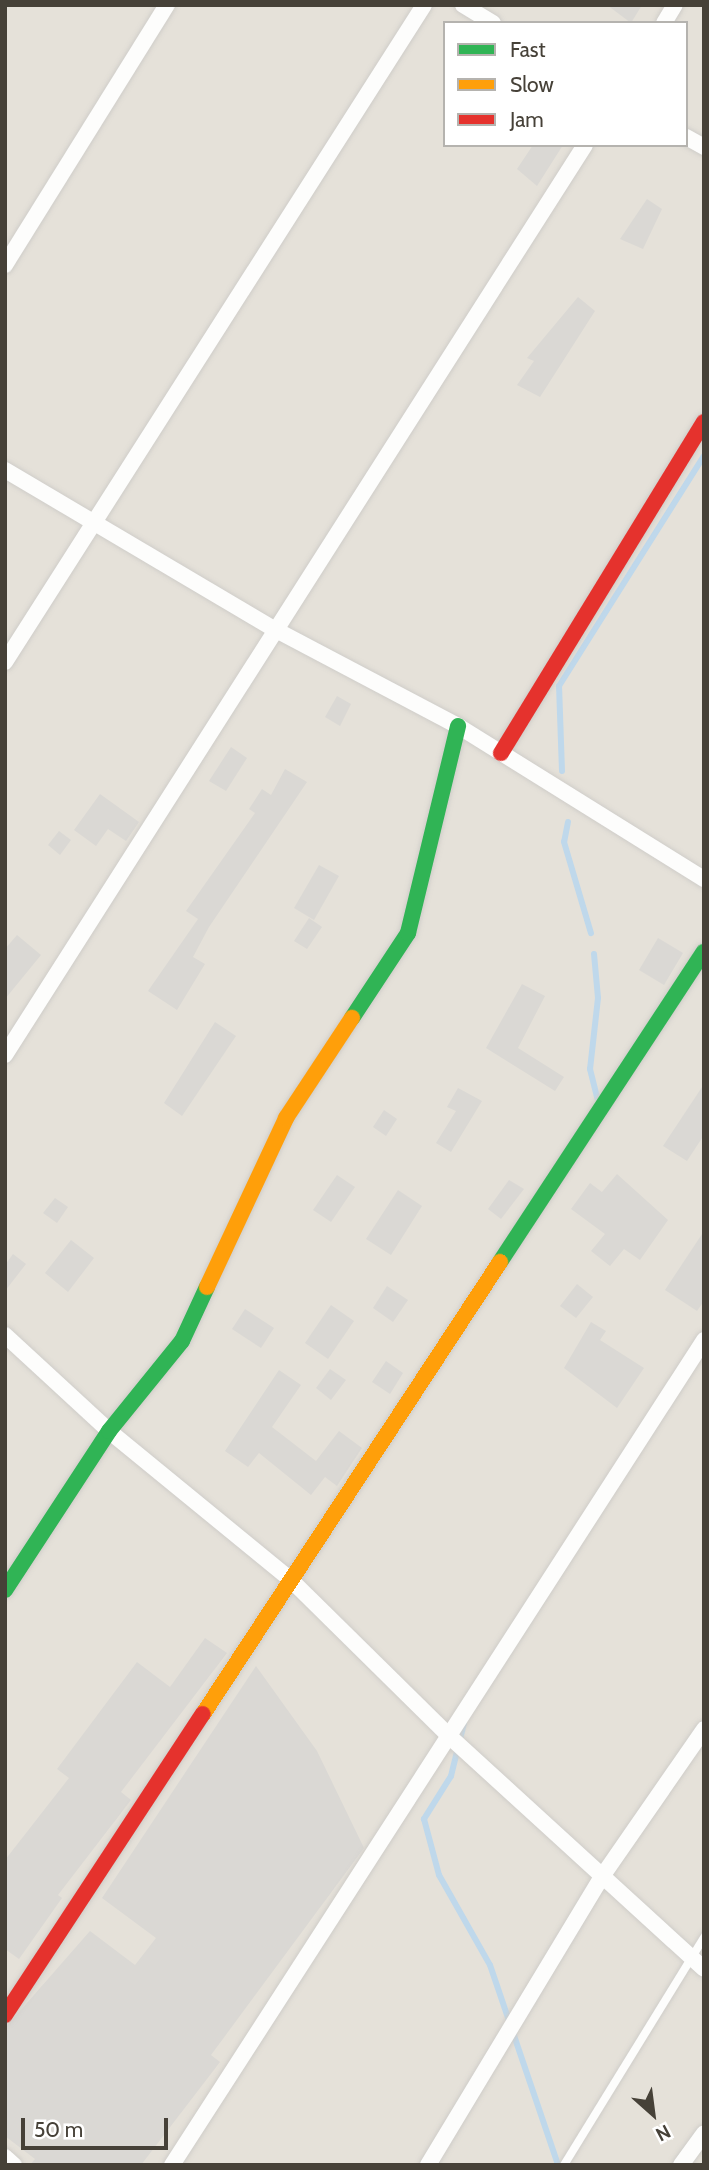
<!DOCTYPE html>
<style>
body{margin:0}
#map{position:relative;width:709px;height:2170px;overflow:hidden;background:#f1efeb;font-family:Cabin,sans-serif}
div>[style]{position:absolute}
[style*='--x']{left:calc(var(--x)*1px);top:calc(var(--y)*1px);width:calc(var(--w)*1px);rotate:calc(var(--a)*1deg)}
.residential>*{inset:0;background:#e5e1d9}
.stream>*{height:6px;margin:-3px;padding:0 3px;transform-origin:3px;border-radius:3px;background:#bfd8eb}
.building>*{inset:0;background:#dad8d4}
.roads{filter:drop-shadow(0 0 2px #cfcdc9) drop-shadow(0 0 2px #cfcdc9)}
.lane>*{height:8px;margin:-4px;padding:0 4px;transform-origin:4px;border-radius:4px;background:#fdfdfc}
.street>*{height:16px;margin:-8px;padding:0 8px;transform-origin:8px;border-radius:8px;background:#fdfdfc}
.fast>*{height:16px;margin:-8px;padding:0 8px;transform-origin:8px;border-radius:8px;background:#30b455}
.slow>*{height:16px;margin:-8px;padding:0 8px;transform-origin:8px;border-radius:8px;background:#ff9f0a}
.jam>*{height:16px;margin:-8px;padding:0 8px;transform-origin:8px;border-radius:8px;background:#e5322d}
span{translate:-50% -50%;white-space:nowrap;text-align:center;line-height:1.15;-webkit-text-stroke:6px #fff;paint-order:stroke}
.frame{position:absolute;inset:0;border:7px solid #464138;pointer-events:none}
.legend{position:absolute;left:443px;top:21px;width:245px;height:126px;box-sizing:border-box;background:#fff;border:2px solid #b5b3af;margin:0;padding:9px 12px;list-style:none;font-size:21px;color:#464138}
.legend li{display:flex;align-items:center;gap:14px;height:35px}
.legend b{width:35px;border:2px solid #b5b3af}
.north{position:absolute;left:618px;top:2079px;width:70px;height:70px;-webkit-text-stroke:5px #fff;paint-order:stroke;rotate:152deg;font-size:19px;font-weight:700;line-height:28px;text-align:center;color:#464138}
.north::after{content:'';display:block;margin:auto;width:24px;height:32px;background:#464138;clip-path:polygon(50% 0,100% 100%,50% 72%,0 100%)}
.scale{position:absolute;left:21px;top:2118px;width:147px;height:32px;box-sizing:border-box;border:4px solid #464138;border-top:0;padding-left:9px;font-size:21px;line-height:24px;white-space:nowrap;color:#464138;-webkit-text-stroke:5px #fff;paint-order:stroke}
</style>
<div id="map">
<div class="residential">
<div style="clip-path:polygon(evenodd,5px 5px,704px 5px,704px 2165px,5px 2165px,5px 5px,445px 23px,686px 23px,686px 145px,445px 145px,445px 23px)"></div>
</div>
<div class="stream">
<div style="--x:562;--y:771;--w:85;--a:-92"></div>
<div style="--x:559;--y:686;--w:272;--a:-57.8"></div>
<div style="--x:568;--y:822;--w:20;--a:101"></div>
<div style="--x:564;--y:842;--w:95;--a:73.5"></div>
<div style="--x:594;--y:954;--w:44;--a:84.8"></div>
<div style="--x:598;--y:998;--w:71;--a:96.4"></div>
<div style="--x:590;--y:1069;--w:30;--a:76"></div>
<div style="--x:464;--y:1723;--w:55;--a:103.8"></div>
<div style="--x:451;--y:1776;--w:51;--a:122.1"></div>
<div style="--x:424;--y:1819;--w:58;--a:75"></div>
<div style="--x:439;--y:1875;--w:103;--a:60.5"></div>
<div style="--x:490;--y:1965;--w:211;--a:71.2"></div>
</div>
<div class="building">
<div style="clip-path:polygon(607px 5px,642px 5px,631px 23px)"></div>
<div style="clip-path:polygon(533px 145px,563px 145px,537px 186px,517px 169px)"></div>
<div style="clip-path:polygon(647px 199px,662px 209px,643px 249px,620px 239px)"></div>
<div style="clip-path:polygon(578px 297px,595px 311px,540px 397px,517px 385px,534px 361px,527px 358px)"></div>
<div style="clip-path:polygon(337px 696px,351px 704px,340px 726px,325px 717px)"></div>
<div style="clip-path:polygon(231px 747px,247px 758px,226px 791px,209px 781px)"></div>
<div style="clip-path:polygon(285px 769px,307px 782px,209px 927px,193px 957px,205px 964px,177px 1010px,148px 991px,198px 919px,186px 911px,255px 813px,249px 809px,262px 789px,271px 795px)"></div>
<div style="clip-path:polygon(100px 794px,139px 822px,126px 841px,108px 829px,96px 846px,74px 830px)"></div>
<div style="clip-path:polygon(59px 831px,71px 840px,60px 855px,48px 845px)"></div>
<div style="clip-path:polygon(319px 865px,339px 876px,314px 920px,294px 908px)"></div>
<div style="clip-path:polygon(309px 918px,322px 927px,307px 949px,294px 941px)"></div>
<div style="clip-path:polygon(17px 935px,41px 955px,5px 999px,5px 949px)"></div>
<div style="clip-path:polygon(658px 938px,683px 953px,664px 985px,639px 970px)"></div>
<div style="clip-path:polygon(522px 984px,545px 996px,518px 1048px,564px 1077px,555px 1091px,486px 1048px)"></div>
<div style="clip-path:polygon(215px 1022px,236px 1036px,182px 1116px,164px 1103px)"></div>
<div style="clip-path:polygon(704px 1084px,704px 1135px,687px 1161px,663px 1146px)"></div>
<div style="clip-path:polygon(458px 1088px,482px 1101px,451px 1152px,436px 1143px,456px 1111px,447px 1107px)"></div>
<div style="clip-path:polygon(384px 1110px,397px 1119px,386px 1136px,373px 1127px)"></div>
<div style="clip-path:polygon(617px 1174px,668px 1220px,640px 1260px,624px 1249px,610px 1266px,591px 1251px,605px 1234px,571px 1209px,590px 1183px,602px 1192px)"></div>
<div style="clip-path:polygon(337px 1175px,355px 1187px,331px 1222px,313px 1210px)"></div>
<div style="clip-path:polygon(509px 1180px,524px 1189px,501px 1219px,488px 1209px)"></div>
<div style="clip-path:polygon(398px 1190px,422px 1206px,391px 1255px,366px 1239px)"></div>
<div style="clip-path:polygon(55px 1198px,68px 1207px,57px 1223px,43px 1213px)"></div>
<div style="clip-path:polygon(704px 1231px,704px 1301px,697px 1311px,665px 1290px)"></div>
<div style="clip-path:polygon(71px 1240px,94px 1258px,68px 1292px,45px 1273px)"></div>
<div style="clip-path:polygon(13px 1254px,26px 1264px,5px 1291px,5px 1265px)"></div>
<div style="clip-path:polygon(577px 1284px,593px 1297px,576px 1318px,560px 1306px)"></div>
<div style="clip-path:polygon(387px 1286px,408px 1300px,393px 1322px,373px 1308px)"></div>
<div style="clip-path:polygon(331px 1305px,354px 1321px,328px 1359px,305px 1343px)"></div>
<div style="clip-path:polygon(245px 1309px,274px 1328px,261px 1348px,232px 1329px)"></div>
<div style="clip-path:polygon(591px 1322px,606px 1331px,600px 1340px,644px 1368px,617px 1408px,564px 1368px)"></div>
<div style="clip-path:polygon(386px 1361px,403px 1373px,390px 1394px,372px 1382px)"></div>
<div style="clip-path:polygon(330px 1369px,346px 1380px,331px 1400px,316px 1388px)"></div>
<div style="clip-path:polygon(279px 1370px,301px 1385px,272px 1427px,316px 1461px,339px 1431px,362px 1448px,337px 1486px,325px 1477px,311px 1495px,259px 1453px,248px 1467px,225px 1451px)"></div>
<div style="clip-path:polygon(205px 1638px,227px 1653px,121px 1792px,131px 1800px,58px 1895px,62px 1898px,19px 1959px,5px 1949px,5px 1860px,69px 1778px,57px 1769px,137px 1662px,170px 1687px)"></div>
<div style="clip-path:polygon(256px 1666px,317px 1751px,364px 1848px,211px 2055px,220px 2062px,141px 2165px,30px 2165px,35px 2159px,5px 2136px,5px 2028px,90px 1931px,135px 1965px,156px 1938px,102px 1898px)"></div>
</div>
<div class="roads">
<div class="lane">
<div style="--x:564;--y:2165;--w:268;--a:-58.4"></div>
</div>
<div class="street">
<div style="--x:463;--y:5;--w:35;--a:31"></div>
<div style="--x:664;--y:23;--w:21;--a:-59"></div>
<div style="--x:686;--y:137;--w:21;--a:29"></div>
<div style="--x:5;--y:265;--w:306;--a:-58.1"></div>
<div style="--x:5;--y:470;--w:315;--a:30.6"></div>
<div style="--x:276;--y:630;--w:206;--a:27.8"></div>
<div style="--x:458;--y:726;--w:290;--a:31.9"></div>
<div style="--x:5;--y:662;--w:779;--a:-57.47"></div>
<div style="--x:5;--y:1055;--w:1079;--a:-57.49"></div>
<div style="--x:5;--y:1335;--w:142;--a:42.7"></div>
<div style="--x:109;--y:1431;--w:235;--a:39.3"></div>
<div style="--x:291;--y:1580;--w:222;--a:44.6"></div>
<div style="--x:449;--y:1736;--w:345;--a:42.4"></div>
<div style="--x:5;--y:2157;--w:12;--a:42"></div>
<div style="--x:172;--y:2165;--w:982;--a:-57.18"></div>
<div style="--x:428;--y:2165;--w:335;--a:-58.9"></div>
<div style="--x:601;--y:1878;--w:181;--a:-55.3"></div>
<div style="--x:681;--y:2165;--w:39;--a:-54"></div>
</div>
<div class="fast">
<div style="--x:352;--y:1018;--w:102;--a:-56.6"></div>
<div style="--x:408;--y:933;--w:213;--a:-76.4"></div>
<div style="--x:500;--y:1262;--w:371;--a:-56.7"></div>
<div style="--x:5;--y:1590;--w:190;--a:-56.8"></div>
<div style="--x:109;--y:1431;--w:116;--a:-51"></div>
<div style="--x:182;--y:1341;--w:60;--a:-65.2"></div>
</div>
<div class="slow">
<div style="--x:207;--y:1287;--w:187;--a:-64.9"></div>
<div style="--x:286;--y:1118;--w:120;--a:-56.6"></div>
<div style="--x:203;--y:1714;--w:541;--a:-56.69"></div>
</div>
<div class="jam">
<div style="--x:501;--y:753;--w:388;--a:-58.5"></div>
<div style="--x:5;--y:2015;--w:360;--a:-56.7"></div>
</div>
</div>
<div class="frame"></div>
<ul class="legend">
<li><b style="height:9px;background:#30b455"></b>Fast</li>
<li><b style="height:9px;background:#ff9f0a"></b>Slow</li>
<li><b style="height:9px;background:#e5322d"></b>Jam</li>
</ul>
<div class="north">N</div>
<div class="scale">50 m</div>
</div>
